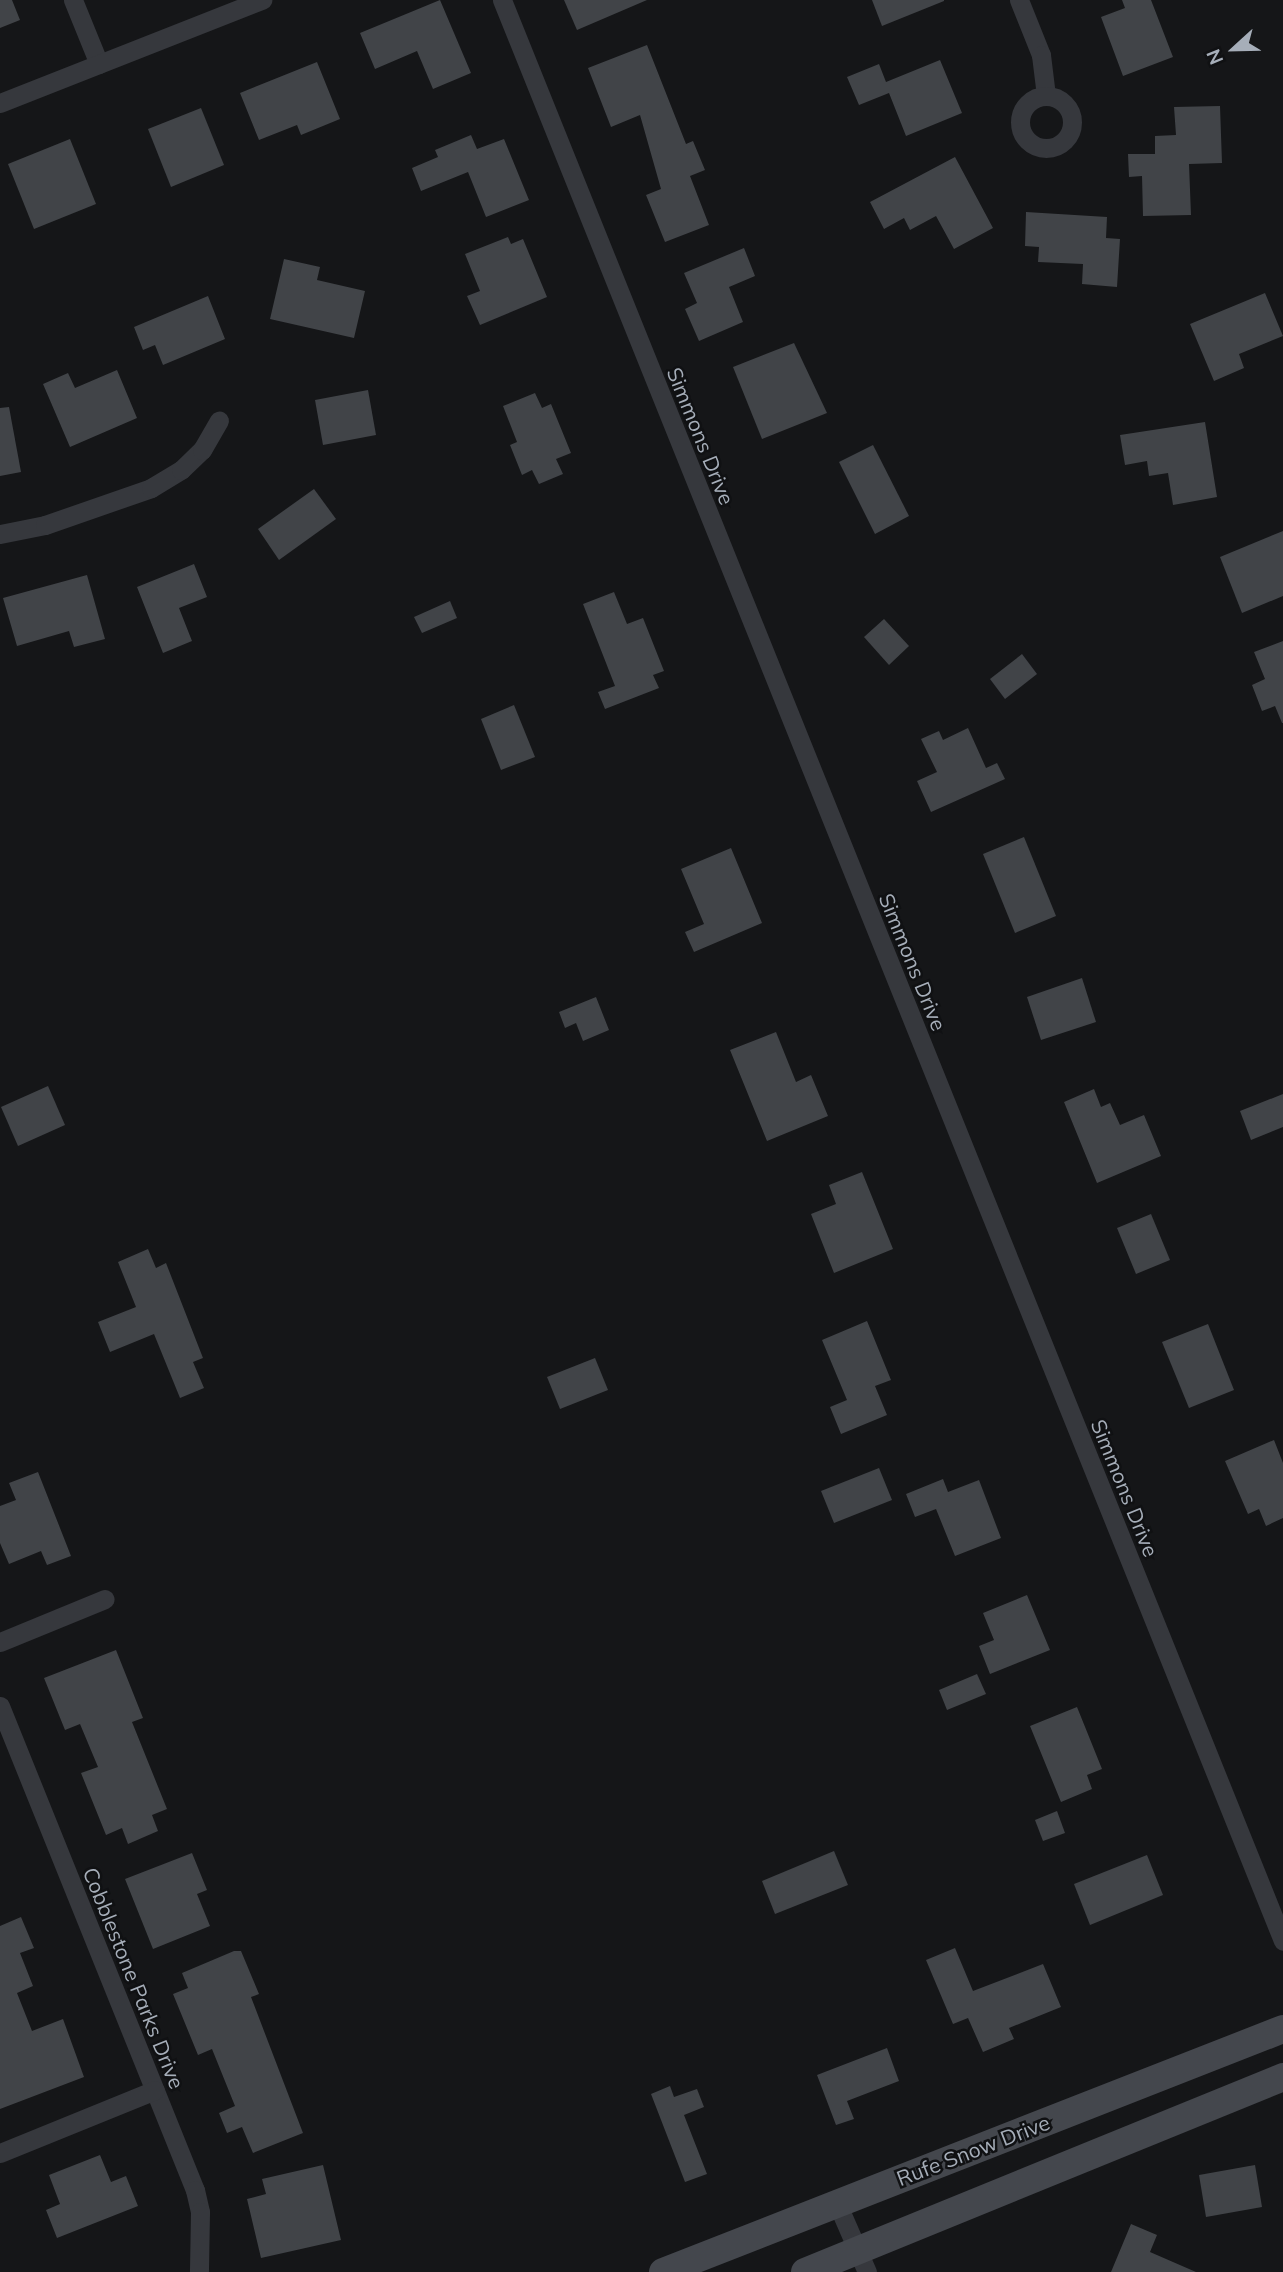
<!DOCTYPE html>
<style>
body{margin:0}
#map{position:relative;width:1283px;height:2272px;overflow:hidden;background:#151618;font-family:Mulish,sans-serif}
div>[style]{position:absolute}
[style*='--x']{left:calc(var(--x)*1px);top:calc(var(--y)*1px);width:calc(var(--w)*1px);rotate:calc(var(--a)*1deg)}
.building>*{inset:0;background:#414448}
.street>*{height:19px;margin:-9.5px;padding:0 9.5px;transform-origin:9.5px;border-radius:9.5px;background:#36383d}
.street>.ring{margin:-9.5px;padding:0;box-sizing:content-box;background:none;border:19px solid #36383d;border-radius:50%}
.secondary>*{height:28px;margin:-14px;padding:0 14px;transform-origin:14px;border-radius:14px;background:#44474d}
span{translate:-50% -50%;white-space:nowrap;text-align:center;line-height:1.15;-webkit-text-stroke:5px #101113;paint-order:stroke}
.street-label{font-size:21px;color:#a6aeb9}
.north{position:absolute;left:1199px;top:14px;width:70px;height:70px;-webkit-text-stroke:5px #101113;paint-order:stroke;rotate:248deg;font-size:19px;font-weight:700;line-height:28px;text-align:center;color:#a6aeb9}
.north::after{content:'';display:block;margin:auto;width:24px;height:32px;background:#a6aeb9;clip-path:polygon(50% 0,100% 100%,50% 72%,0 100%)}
</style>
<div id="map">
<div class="building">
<div style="clip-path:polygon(0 0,12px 0,20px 20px,0 28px)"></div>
<div style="clip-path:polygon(440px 0,471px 73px,433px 89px,417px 51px,375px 69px,360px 33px)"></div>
<div style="clip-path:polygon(564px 0,647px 0,577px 30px)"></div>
<div style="clip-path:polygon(872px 0,944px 0,944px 1px,882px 26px)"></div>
<div style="clip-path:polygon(1122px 0,1151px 0,1173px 57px,1123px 76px,1101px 17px,1125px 8px)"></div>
<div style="clip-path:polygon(647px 45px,686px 144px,693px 141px,705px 170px,690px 176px,709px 225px,665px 242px,646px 195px,661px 189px,640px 115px,611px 127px,588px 68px)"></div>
<div style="clip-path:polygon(940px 60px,962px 113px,906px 136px,889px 93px,859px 105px,847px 77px,879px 64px,886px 82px)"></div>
<div style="clip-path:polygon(317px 62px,340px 119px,301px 135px,297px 125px,259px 140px,240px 93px)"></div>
<div style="clip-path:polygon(1220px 106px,1222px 163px,1189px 164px,1191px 215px,1143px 216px,1142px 176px,1129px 177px,1128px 154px,1155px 154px,1155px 136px,1176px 135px,1174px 107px)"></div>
<div style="clip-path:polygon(201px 108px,224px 165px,171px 187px,148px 129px)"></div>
<div style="clip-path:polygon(471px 135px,477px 149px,504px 139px,529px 200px,486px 217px,468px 172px,421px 191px,412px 168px,438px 157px,435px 150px)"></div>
<div style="clip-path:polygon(70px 139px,96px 204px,34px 229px,8px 164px)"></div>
<div style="clip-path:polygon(955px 157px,993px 228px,954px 249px,936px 216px,910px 230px,904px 218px,884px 229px,870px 202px)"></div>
<div style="clip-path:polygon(1026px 212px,1107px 217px,1106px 238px,1120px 239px,1117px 287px,1082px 284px,1083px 264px,1038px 262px,1039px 247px,1025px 246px)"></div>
<div style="clip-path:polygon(508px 237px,511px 244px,523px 239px,547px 297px,480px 325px,467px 296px,480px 291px,465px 254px)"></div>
<div style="clip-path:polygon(744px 248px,755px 276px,729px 287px,743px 322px,699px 341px,685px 309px,697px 303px,684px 273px)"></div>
<div style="clip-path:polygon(284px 259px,320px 267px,317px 280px,365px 291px,354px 338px,270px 319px)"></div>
<div style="clip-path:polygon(1265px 293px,1283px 336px,1239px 354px,1244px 368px,1214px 381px,1190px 324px)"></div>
<div style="clip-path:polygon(208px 296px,225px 339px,163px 365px,155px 345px,143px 350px,134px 327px)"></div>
<div style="clip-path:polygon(794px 343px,827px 413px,762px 439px,733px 367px)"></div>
<div style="clip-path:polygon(117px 370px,137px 418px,70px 447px,43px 384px,68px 373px,75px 388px)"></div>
<div style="clip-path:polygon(368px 390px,376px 435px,323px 445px,315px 400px)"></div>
<div style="clip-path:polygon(535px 393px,542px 408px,551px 404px,571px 453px,556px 459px,563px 474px,539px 484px,532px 470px,522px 475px,510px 445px,517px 442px,503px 406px)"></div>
<div style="clip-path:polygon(9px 407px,21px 472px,0 476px,0 408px)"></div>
<div style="clip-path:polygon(1205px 422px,1217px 497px,1173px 505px,1168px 473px,1149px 476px,1147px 461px,1125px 465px,1120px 435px)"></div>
<div style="clip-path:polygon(873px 445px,909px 516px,875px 534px,839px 462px)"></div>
<div style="clip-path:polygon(314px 489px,336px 519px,279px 560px,258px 529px)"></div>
<div style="clip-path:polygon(1283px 531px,1283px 596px,1242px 613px,1220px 557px)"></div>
<div style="clip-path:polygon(194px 564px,207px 597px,179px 608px,192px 641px,163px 653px,137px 587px)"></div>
<div style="clip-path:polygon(87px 575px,105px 639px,74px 647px,69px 631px,17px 646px,3px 598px)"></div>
<div style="clip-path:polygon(614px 592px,627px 624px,643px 618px,664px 671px,653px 675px,659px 688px,605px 709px,598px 692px,615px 686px,583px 604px)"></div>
<div style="clip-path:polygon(450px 601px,457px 618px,422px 633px,414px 617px)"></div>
<div style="clip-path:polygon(884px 619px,909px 646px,889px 665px,864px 637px)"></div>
<div style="clip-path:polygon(1283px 641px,1283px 723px,1282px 723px,1275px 706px,1262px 711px,1252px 685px,1265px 679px,1254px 652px)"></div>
<div style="clip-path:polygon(1022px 654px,1037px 674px,1005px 699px,990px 679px)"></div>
<div style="clip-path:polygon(514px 705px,535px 757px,501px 770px,481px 719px)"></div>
<div style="clip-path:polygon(968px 728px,986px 768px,997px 763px,1005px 779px,931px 812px,917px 781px,937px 772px,921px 739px,939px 731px,943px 740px)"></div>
<div style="clip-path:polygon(1024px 837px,1056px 916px,1015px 933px,983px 854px)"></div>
<div style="clip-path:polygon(731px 848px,762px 923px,694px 952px,685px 932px,704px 924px,681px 869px)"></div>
<div style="clip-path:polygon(1082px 978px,1096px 1022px,1041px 1040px,1027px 997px)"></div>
<div style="clip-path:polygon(596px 997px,609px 1030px,583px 1041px,576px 1023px,565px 1028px,559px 1012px)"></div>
<div style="clip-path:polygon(776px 1032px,796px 1082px,811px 1075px,828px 1116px,767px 1141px,730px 1050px)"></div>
<div style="clip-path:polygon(48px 1086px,65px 1125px,18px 1146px,1px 1107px)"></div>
<div style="clip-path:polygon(1094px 1089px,1101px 1107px,1110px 1103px,1120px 1125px,1144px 1115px,1161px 1156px,1097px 1183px,1064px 1102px)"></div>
<div style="clip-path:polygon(1283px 1094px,1283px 1127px,1251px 1140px,1240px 1111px)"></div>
<div style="clip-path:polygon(862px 1172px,893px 1249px,834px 1273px,811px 1214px,836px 1204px,829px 1185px)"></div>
<div style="clip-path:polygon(1151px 1214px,1170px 1260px,1136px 1274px,1117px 1228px)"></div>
<div style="clip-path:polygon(148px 1249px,156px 1268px,166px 1263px,203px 1358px,193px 1362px,204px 1388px,180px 1398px,154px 1334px,110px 1352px,98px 1322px,136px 1307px,118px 1262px)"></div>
<div style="clip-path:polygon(867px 1321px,891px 1380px,875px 1386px,887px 1415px,841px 1434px,830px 1407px,847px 1400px,822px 1340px)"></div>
<div style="clip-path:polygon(1208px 1324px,1234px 1390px,1189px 1408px,1162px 1342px)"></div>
<div style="clip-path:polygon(595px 1358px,608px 1390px,560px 1409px,547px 1377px)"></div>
<div style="clip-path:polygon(1274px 1440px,1283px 1463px,1283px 1518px,1266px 1526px,1259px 1509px,1248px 1514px,1225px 1461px)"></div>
<div style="clip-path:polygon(879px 1468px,892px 1500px,834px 1523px,821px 1491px)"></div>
<div style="clip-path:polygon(38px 1472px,71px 1556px,47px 1565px,41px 1551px,9px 1564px,0 1543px,0 1506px,16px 1500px,9px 1483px)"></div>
<div style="clip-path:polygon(943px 1479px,948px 1492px,979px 1480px,1001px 1538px,955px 1556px,936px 1509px,915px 1517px,906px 1494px)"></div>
<div style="clip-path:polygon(1027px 1595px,1050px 1650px,990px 1674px,979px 1646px,994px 1640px,983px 1613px)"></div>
<div style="clip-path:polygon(116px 1650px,143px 1718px,132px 1722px,167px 1809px,152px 1815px,158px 1831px,128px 1844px,122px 1828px,106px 1835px,81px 1773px,98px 1767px,80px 1724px,65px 1730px,44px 1678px)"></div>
<div style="clip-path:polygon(977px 1674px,986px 1694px,947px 1710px,939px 1690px)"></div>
<div style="clip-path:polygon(1077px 1707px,1102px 1769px,1087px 1775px,1092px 1789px,1061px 1802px,1030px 1726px)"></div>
<div style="clip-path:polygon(1057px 1811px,1065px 1833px,1043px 1841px,1035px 1820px)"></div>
<div style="clip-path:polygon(834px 1851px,848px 1885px,775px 1914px,762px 1881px)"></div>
<div style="clip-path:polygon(192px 1853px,207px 1890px,197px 1894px,210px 1926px,153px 1949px,125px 1879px)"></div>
<div style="clip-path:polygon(1147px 1855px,1163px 1895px,1090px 1925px,1074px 1884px)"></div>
<div style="clip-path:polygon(21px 1917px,34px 1948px,20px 1953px,33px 1986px,17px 1993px,32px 2031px,63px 2019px,84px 2077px,0 2109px,0 1926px)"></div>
<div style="clip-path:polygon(955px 1948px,973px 1991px,1043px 1964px,1061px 2007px,1009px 2028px,1014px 2039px,983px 2052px,968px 2018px,953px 2024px,926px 1960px)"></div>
<div style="clip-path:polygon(234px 1951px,241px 1951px,259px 1994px,251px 1997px,303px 2133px,253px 2153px,242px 2127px,227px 2133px,219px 2113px,235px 2106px,212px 2049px,198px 2055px,173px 1994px,188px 1988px,182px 1973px)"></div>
<div style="clip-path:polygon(887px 2048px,899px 2081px,847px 2101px,854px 2119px,836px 2125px,817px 2075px)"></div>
<div style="clip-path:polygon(670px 2086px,674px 2097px,697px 2089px,704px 2107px,684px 2115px,707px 2174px,685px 2182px,651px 2094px)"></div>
<div style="clip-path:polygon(100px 2155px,111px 2182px,126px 2176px,138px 2206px,57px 2238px,46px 2210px,60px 2204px,49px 2175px)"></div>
<div style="clip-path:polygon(323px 2165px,341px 2240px,261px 2258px,247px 2199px,266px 2194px,262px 2179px)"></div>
<div style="clip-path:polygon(1255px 2165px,1262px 2207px,1206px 2217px,1199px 2175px)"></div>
<div style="clip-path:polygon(1131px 2224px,1157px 2235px,1150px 2252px,1196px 2272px,1111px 2272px)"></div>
</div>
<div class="street">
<div style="--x:73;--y:0;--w:69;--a:67.9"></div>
<div style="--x:502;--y:0;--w:2092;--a:68.08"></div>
<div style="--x:1019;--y:0;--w:59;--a:68.2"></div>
<div style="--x:1041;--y:55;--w:41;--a:83"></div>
<div class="ring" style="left:1020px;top:96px;width:33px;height:33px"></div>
<div style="--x:0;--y:103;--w:282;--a:-21.5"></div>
<div style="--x:0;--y:534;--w:46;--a:-11.3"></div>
<div style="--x:45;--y:525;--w:112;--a:-19.2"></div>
<div style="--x:151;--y:488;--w:35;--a:-31"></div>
<div style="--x:181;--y:470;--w:29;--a:-44"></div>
<div style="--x:202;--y:450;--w:34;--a:-60"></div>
<div style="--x:0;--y:1642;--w:113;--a:-22.3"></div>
<div style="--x:0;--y:1706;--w:522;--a:68.06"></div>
<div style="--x:195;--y:2190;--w:23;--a:77"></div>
<div style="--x:200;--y:2212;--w:60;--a:91"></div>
<div style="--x:0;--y:2153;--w:167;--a:-22.1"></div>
<div style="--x:837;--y:2203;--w:75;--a:66.5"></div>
</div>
<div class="secondary">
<div style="--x:663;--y:2272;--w:666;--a:-21.4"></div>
<div style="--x:805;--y:2272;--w:516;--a:-22.19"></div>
</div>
<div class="street-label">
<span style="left:701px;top:436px;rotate:68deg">Simmons Drive</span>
<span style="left:913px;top:962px;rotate:68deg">Simmons Drive</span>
<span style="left:1125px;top:1488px;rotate:68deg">Simmons Drive</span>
<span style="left:134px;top:1978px;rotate:68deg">Cobblestone Parks Drive</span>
<span style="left:973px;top:2150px;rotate:-21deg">Rufe Snow Drive</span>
</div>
<div class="north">N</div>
</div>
